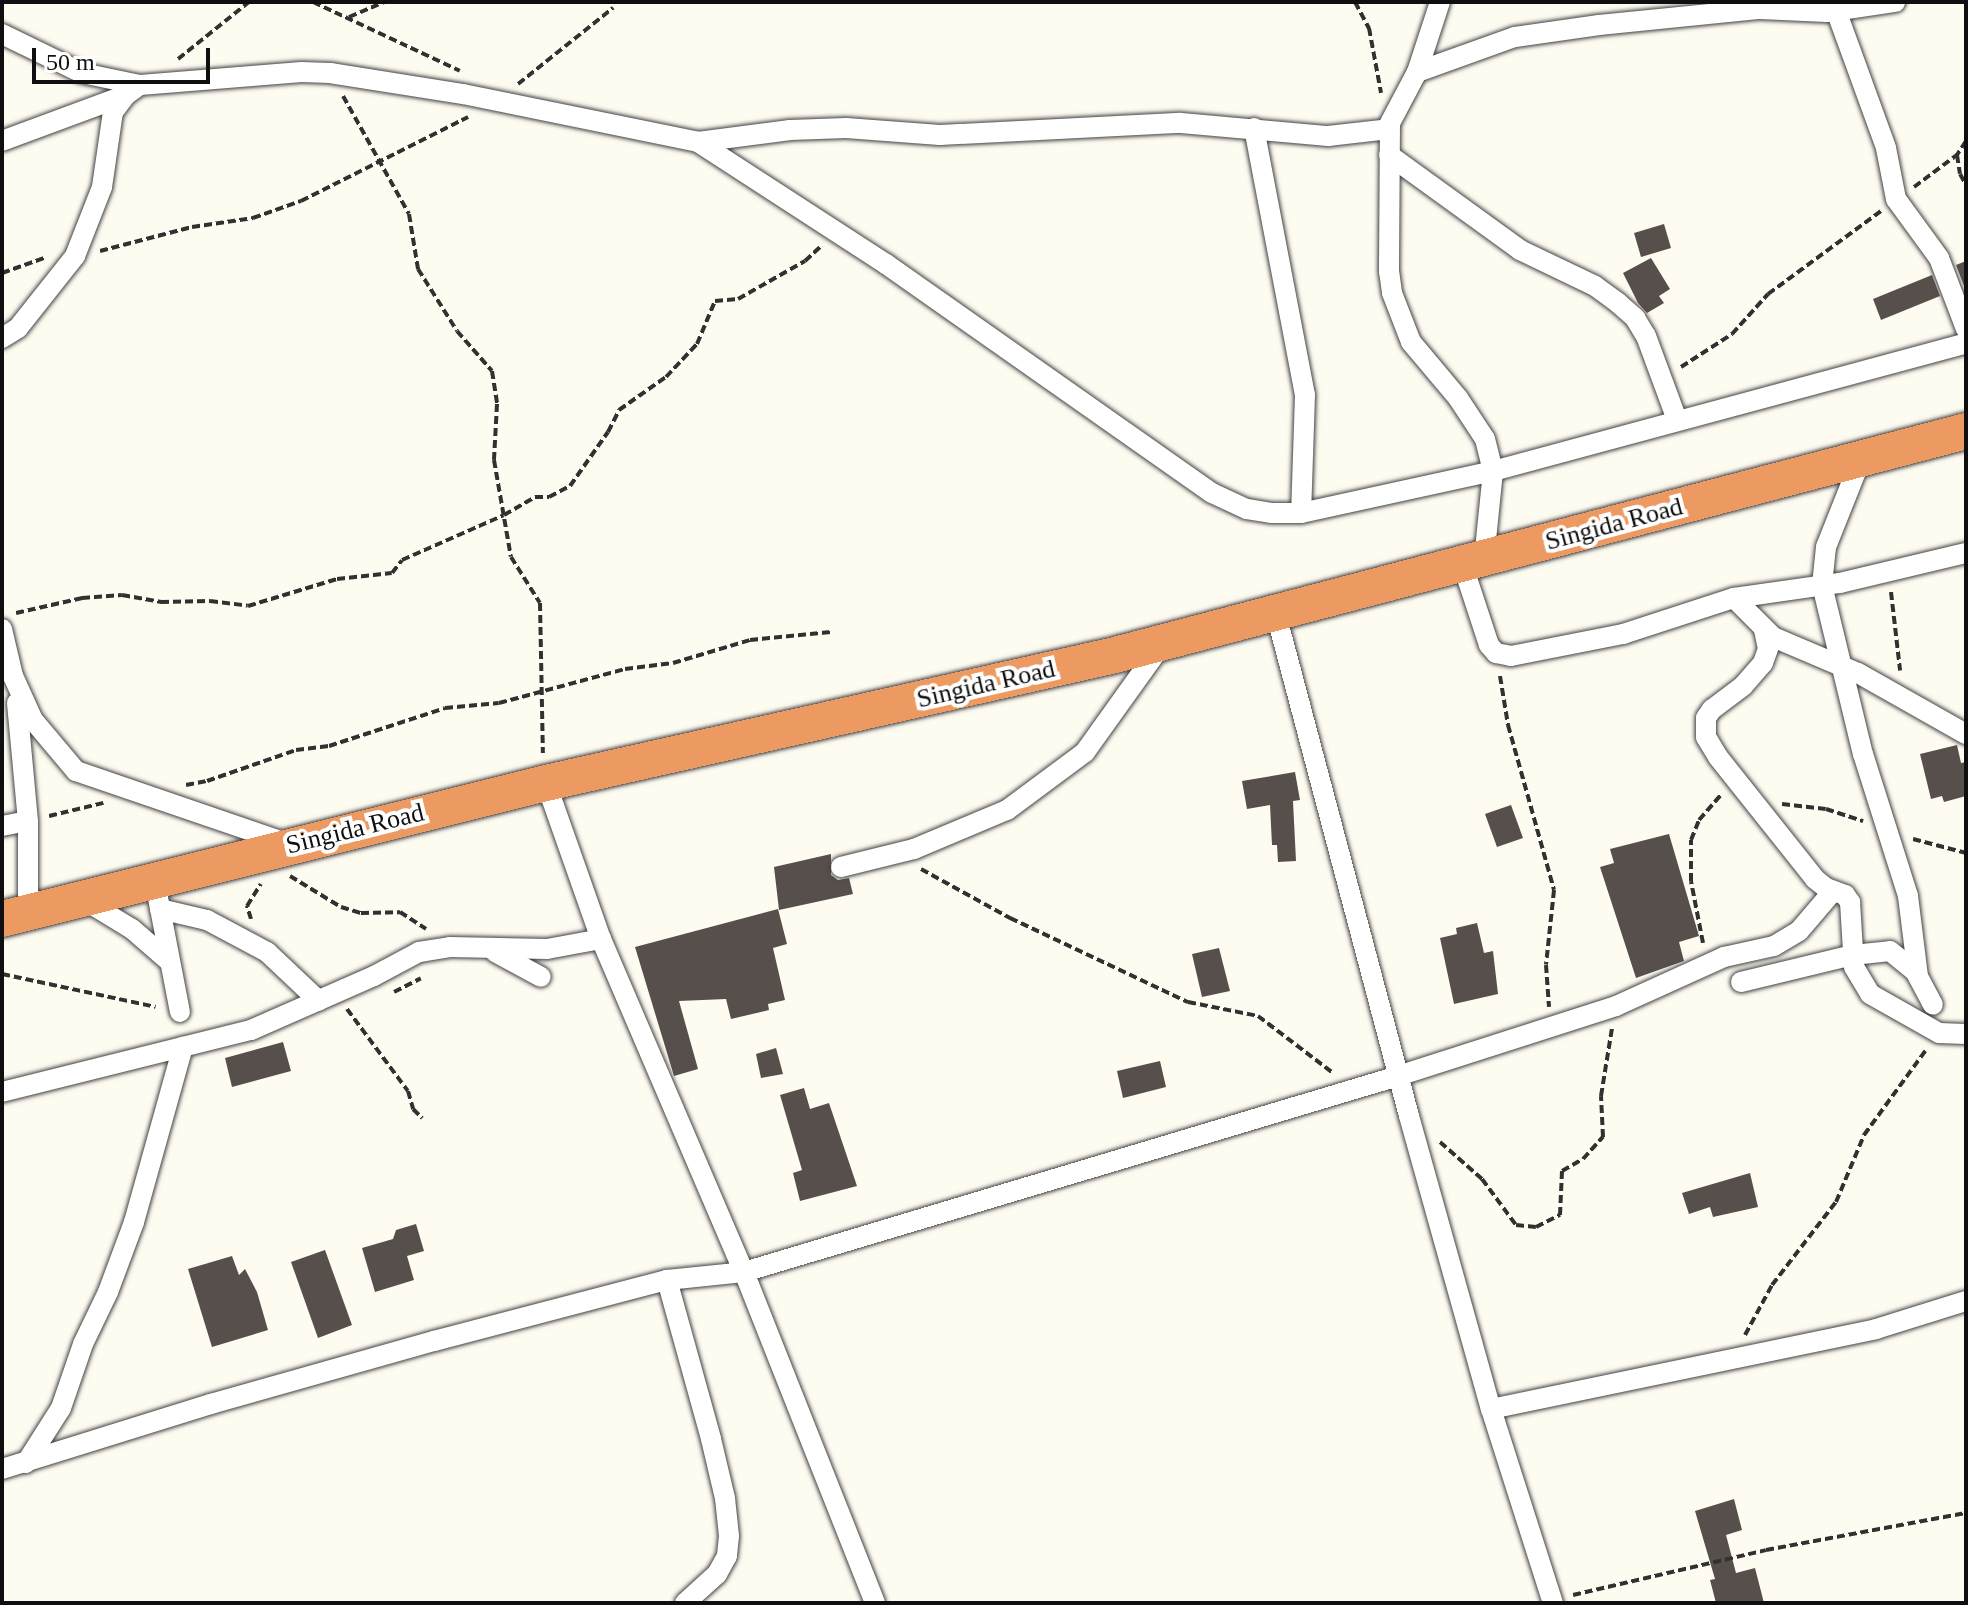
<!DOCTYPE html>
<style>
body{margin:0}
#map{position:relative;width:1968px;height:1605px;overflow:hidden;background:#fefbf1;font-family:"Times New Roman",serif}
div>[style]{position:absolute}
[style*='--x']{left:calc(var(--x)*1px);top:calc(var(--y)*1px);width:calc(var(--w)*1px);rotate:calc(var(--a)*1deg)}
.building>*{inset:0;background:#574f4c}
.path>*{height:4px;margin-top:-2px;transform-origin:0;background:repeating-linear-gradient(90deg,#313131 0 8px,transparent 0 12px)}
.roads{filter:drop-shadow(0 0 2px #424242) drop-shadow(0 0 2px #424242)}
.street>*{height:20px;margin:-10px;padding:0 10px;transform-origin:10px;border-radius:10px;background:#fff}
.highway>*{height:36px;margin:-18px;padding:0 18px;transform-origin:18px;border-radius:18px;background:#ec9a61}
span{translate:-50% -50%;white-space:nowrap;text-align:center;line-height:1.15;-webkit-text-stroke:8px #fff;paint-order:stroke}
.street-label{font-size:26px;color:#0f0f0f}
.frame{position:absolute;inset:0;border:4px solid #0f0f0f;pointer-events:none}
.scale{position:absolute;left:32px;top:48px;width:178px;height:36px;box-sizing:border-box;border:4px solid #0f0f0f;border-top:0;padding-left:10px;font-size:24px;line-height:28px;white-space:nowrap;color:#0f0f0f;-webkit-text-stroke:6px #fff;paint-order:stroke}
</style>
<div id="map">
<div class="building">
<div style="clip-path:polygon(1664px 224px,1671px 248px,1641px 257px,1634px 233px)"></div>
<div style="clip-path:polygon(1651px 258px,1670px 289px,1659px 296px,1664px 303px,1647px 313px,1638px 303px,1623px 273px)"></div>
<div style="clip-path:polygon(1966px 261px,1966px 285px,1964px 286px,1956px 265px)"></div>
<div style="clip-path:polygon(1932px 275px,1940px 296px,1881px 320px,1873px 299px)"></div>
<div style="clip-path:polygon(1957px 745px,1961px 763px,1966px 762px,1966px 796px,1944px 802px,1942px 796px,1931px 799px,1920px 754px)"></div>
<div style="clip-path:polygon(1295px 772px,1300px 800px,1293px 801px,1296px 861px,1278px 862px,1277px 845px,1272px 845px,1270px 805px,1247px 809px,1242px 781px)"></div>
<div style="clip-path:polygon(1511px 805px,1523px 838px,1497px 847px,1485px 814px)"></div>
<div style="clip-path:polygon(1669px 834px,1699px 936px,1679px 942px,1684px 961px,1636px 978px,1600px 867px,1614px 863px,1610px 849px)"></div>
<div style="clip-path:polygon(831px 854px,831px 875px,838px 880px,849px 878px,853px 894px,779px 910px,774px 867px)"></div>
<div style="clip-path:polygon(778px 909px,787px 944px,773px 948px,785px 1000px,768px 1004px,769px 1010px,731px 1019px,726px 999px,679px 1001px,698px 1069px,674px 1076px,635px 947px)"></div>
<div style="clip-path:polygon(1477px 923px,1484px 953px,1493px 951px,1498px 994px,1454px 1004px,1440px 938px,1457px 934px,1456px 928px)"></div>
<div style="clip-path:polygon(1219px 948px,1230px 991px,1202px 997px,1192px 954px)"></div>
<div style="clip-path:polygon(283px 1042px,291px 1071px,232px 1087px,225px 1058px)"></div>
<div style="clip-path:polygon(776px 1048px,783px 1074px,761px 1078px,756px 1054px)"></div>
<div style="clip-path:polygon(1160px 1061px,1166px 1087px,1123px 1098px,1117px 1071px)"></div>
<div style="clip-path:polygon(804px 1088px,810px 1109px,829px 1103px,857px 1186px,800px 1201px,793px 1173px,802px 1170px,780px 1095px)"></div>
<div style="clip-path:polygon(1750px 1173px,1758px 1207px,1713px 1217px,1710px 1207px,1689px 1214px,1682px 1193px)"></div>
<div style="clip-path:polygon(416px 1224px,424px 1251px,407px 1256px,414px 1280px,375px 1292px,362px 1248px,393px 1239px,396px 1230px)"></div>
<div style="clip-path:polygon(325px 1250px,352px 1325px,318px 1338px,291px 1262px)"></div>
<div style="clip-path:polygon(232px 1256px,239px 1275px,245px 1269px,257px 1292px,268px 1330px,212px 1347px,188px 1269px)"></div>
<div style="clip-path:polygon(1734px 1499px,1742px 1530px,1726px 1535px,1736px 1573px,1755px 1568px,1764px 1603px,1716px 1603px,1710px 1580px,1715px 1579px,1695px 1511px)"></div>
</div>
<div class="path">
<div style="--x:313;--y:2;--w:162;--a:25.1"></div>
<div style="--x:1355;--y:2;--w:30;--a:62"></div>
<div style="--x:1369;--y:28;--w:66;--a:79.5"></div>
<div style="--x:349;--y:17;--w:38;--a:-23"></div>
<div style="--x:178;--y:59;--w:91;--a:-38.8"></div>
<div style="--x:518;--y:84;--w:122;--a:-38.7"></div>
<div style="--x:343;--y:96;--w:135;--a:60.8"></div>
<div style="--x:409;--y:214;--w:56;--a:80.7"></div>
<div style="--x:418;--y:269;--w:73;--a:57.8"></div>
<div style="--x:457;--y:331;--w:53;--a:48.8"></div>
<div style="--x:492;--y:371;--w:33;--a:81"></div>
<div style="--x:497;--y:404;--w:56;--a:93.1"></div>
<div style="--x:494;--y:460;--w:98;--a:80.1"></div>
<div style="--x:511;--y:557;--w:54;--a:57.8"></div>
<div style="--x:540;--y:603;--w:150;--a:88.9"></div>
<div style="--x:1966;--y:141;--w:17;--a:123"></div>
<div style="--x:1957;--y:155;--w:19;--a:81"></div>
<div style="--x:1960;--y:174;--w:13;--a:61"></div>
<div style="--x:1914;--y:187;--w:54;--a:-36.7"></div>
<div style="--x:100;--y:251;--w:95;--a:-14.6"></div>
<div style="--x:192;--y:227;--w:62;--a:-8.4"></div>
<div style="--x:253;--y:218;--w:51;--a:-19.5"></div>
<div style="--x:301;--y:201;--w:187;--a:-26.7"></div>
<div style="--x:2;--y:273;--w:45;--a:-19.7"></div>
<div style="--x:1681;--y:367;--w:61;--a:-32.9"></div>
<div style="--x:1732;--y:334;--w:54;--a:-48"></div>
<div style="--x:1768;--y:294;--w:140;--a:-36.3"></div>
<div style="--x:1891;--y:592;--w:79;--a:83.4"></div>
<div style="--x:16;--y:613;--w:68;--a:-12.8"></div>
<div style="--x:82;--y:598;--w:40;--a:-4.3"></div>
<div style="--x:122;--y:595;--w:40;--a:10"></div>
<div style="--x:161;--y:602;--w:49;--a:-1.2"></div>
<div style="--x:210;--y:601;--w:38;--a:7"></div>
<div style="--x:248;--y:606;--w:93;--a:-16.9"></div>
<div style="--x:337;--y:579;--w:55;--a:-6.2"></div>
<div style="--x:392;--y:573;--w:16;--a:-52"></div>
<div style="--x:402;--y:560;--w:111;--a:-23.8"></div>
<div style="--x:504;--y:515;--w:36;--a:-30"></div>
<div style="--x:535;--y:497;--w:14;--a:0"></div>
<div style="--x:549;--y:497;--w:24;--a:-28"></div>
<div style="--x:570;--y:486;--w:66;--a:-54.9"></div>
<div style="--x:608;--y:432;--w:25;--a:-63"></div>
<div style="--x:619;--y:410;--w:57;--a:-35.1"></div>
<div style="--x:666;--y:377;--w:45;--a:-46.8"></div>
<div style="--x:697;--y:344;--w:47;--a:-67.3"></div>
<div style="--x:715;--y:301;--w:23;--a:-5"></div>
<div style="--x:738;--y:299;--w:77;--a:-29.6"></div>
<div style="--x:805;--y:261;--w:21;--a:-43"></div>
<div style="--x:1500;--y:676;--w:50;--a:80.7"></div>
<div style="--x:1508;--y:725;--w:171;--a:74.4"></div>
<div style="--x:1554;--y:890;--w:75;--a:96.1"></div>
<div style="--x:1546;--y:965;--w:42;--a:85.9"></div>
<div style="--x:186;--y:785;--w:21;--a:-11"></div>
<div style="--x:207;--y:781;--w:94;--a:-19.2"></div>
<div style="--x:296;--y:750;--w:33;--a:-7"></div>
<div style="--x:329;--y:746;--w:122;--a:-18.1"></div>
<div style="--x:445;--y:708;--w:54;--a:-5.3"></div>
<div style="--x:499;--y:703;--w:131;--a:-15.1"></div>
<div style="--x:625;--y:669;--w:48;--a:-7.1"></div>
<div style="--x:673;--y:663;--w:80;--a:-16.6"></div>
<div style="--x:750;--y:640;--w:81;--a:-5.6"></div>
<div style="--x:1782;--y:804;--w:44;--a:6.5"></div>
<div style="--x:1826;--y:809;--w:39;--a:18"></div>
<div style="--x:49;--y:816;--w:56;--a:-13.5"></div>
<div style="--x:1913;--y:839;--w:55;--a:14.8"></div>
<div style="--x:921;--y:869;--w:102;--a:28.8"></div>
<div style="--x:1010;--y:918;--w:197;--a:25.3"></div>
<div style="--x:1188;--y:1002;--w:71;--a:11.3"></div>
<div style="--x:1258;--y:1016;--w:94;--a:37.2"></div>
<div style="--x:290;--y:876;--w:60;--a:31.3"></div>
<div style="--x:341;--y:907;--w:21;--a:17"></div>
<div style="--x:361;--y:913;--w:39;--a:-1"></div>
<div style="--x:400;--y:912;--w:31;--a:33"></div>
<div style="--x:251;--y:919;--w:14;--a:-107"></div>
<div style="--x:247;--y:906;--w:26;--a:-58"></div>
<div style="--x:1703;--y:943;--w:63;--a:-101"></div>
<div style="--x:1691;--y:881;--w:41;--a:-90"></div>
<div style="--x:1691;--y:840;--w:22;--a:-68"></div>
<div style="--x:1699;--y:820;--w:33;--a:-49"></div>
<div style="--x:2;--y:974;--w:157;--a:12.1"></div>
<div style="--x:394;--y:992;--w:30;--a:-27"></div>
<div style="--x:347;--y:1009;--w:102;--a:53.4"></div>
<div style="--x:408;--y:1091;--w:19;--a:74"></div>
<div style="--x:413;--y:1109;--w:13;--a:45"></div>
<div style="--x:1440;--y:1142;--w:56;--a:41.4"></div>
<div style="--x:1482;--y:1179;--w:57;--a:53.5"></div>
<div style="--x:1516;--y:1225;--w:20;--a:6"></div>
<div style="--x:1536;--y:1227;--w:27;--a:-27"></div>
<div style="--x:1560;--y:1215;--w:44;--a:-87.4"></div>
<div style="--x:1562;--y:1171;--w:24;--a:-30"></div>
<div style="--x:1583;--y:1159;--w:30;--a:-48"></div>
<div style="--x:1603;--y:1137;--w:41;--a:-92.8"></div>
<div style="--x:1601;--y:1096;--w:69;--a:-80.8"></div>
<div style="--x:1745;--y:1335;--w:57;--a:-61.6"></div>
<div style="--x:1772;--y:1285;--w:105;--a:-52.4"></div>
<div style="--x:1836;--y:1202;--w:73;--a:-67.3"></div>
<div style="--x:1864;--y:1135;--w:105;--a:-53.9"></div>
<div style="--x:1573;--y:1595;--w:198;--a:-13.1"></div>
<div style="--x:1766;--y:1550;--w:203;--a:-10.5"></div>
</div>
<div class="roads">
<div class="street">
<div style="--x:1440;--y:2;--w:74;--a:108.2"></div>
<div style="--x:1417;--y:72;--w:58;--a:117.9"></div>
<div style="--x:1390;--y:123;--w:148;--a:90.4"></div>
<div style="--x:1389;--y:271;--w:22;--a:82"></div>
<div style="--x:1392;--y:293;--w:53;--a:68.8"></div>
<div style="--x:1411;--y:342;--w:73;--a:50"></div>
<div style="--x:1458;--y:398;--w:49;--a:56.6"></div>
<div style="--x:1485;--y:439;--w:33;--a:76"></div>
<div style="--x:1493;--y:471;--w:88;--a:95.8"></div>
<div style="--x:1833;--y:2;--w:155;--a:70"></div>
<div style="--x:1886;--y:148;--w:52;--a:78.9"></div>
<div style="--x:1896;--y:199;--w:73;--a:53.9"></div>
<div style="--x:1939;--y:258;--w:76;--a:69.2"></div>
<div style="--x:2;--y:34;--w:89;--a:26"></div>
<div style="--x:82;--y:73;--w:59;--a:11.7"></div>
<div style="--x:140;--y:85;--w:162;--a:-4.6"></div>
<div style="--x:301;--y:72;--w:29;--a:2"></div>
<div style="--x:330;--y:73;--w:135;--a:9"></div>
<div style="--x:463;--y:94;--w:240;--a:11.5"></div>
<div style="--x:698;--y:142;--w:93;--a:-7.4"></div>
<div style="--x:790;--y:130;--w:56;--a:-2"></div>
<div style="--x:846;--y:128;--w:94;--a:4.3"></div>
<div style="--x:940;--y:135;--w:241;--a:-2.9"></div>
<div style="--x:1181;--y:123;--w:148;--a:5.1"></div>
<div style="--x:1328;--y:136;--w:61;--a:-6.5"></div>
<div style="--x:1417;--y:72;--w:104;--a:-19.7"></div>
<div style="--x:1515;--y:37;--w:85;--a:-8.1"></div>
<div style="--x:1599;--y:25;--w:162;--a:-5.7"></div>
<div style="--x:1760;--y:9;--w:67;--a:2.6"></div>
<div style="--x:1827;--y:12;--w:69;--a:-8.4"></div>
<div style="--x:1254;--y:128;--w:272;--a:79.2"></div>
<div style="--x:1305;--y:395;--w:118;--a:91.9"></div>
<div style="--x:2;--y:141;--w:132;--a:-20.4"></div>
<div style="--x:698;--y:142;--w:224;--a:33"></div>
<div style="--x:886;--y:264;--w:398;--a:35.1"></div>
<div style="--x:1212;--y:493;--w:38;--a:25"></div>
<div style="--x:1247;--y:509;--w:24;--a:9"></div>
<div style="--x:1271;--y:513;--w:30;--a:0"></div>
<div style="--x:1301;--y:513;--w:197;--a:-12.3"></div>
<div style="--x:1493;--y:471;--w:490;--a:-15.1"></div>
<div style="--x:1389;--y:155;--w:162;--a:35.9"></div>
<div style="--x:1520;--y:250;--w:83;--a:25.6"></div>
<div style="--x:1595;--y:286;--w:29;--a:36"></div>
<div style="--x:1618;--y:303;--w:23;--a:41"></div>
<div style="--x:1635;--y:318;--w:21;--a:59"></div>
<div style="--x:1646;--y:336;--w:90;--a:69.7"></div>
<div style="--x:2;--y:338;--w:19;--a:-32"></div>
<div style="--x:18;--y:328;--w:92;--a:-51.6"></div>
<div style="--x:75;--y:256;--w:74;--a:-68.6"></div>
<div style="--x:102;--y:187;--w:76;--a:-81.7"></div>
<div style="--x:113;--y:112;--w:21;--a:-53"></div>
<div style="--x:126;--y:95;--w:17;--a:-36"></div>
<div style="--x:1861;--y:459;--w:95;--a:111.7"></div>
<div style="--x:1826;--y:547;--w:38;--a:96"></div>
<div style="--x:1822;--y:585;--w:174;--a:76.4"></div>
<div style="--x:1863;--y:754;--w:149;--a:72.4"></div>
<div style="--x:1908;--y:896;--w:81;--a:82.9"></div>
<div style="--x:1463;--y:566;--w:83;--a:71.8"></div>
<div style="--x:1489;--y:645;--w:11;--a:49"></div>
<div style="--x:1496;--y:653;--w:15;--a:11"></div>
<div style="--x:1511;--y:656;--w:114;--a:-11.1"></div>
<div style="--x:1623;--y:634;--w:117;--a:-18"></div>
<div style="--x:1734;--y:598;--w:107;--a:-8.1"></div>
<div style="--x:1840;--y:583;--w:130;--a:-13.4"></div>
<div style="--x:1734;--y:598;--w:55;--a:45"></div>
<div style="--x:1773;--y:637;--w:92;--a:23"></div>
<div style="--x:1858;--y:673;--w:124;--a:29.5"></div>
<div style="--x:1276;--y:614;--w:519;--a:75.16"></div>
<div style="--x:1409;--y:1116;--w:304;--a:74.4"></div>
<div style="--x:1491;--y:1409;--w:204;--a:72.3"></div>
<div style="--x:2;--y:629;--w:48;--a:76.8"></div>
<div style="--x:13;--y:676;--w:48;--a:65.6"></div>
<div style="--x:33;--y:720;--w:67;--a:49.9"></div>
<div style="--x:76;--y:771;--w:225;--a:18.9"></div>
<div style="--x:1764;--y:630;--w:19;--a:78"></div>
<div style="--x:1768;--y:649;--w:15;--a:110"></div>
<div style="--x:1763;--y:663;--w:30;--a:131"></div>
<div style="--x:1743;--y:686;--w:39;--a:143"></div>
<div style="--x:1712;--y:709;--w:11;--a:124"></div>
<div style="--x:1706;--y:718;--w:19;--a:90"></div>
<div style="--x:1706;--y:737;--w:23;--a:59"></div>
<div style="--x:1718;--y:757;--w:156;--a:51.5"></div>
<div style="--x:1815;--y:879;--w:14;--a:39"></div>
<div style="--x:1826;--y:888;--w:20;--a:20"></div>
<div style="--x:1845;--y:895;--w:9;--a:54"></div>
<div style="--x:1850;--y:902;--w:65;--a:86.5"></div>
<div style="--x:1854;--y:967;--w:31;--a:59"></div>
<div style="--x:1870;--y:994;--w:79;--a:29.5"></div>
<div style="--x:1939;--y:1033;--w:27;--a:2"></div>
<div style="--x:17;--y:703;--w:119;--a:84.7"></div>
<div style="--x:28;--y:821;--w:91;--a:90"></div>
<div style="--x:546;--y:783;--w:165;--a:70.6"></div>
<div style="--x:601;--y:939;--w:362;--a:66.8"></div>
<div style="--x:744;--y:1272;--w:356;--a:68.4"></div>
<div style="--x:2;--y:826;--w:26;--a:-11"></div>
<div style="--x:841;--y:867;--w:75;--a:-13.9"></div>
<div style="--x:914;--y:849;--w:101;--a:-22.8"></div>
<div style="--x:1007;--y:810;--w:97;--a:-36.6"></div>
<div style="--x:1085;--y:752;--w:134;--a:-54.4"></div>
<div style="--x:81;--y:898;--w:60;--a:31.3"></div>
<div style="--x:132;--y:929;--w:49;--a:40.9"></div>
<div style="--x:158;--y:898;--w:116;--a:79.1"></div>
<div style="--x:160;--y:909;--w:48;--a:13.2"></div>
<div style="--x:207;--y:920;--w:68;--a:28.1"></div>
<div style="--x:267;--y:952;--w:71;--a:43.3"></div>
<div style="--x:495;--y:952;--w:52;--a:28.5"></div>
<div style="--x:1741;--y:982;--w:115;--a:-13.6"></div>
<div style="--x:1853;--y:955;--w:37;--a:-6"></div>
<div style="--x:1890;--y:951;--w:32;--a:39"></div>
<div style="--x:1915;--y:971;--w:38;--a:62"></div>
<div style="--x:2;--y:1092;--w:257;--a:-14"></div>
<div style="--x:251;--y:1030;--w:134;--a:-23.7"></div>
<div style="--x:374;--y:976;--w:51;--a:-28.1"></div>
<div style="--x:419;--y:952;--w:31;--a:-9"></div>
<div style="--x:450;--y:947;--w:97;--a:1.2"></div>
<div style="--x:547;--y:949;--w:55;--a:-10.5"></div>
<div style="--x:667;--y:1280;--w:165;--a:74.5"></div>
<div style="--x:711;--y:1439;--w:61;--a:76.7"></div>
<div style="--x:725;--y:1498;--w:38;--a:84"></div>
<div style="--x:729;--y:1536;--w:20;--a:96"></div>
<div style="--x:727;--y:1556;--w:21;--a:119"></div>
<div style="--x:717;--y:1574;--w:43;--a:137.8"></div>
<div style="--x:1491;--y:1409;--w:393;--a:-11.7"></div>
<div style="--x:1876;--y:1329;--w:94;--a:-17.3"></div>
<div style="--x:26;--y:1463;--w:65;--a:-57.5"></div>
<div style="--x:61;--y:1408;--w:68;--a:-71"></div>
<div style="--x:83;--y:1344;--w:58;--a:-64.3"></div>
<div style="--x:108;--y:1292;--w:75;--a:-69.6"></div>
<div style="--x:134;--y:1222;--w:182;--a:-74.4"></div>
<div style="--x:2;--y:1469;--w:219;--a:-17.3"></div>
<div style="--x:211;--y:1404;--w:232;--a:-15.8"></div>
<div style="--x:434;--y:1341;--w:241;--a:-14.7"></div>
<div style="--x:667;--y:1280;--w:77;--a:-5.9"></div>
<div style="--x:744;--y:1272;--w:683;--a:-16.68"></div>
<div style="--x:1398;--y:1076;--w:229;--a:-17.8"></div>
<div style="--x:1616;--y:1006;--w:119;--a:-24.4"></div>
<div style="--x:1724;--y:957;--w:51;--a:-12.4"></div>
<div style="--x:1774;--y:946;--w:29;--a:-31"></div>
<div style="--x:1799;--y:931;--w:52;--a:-49.6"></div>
</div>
<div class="highway">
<div style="--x:2;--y:919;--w:561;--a:-14.04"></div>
<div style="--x:546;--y:783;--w:579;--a:-12.67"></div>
<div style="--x:1111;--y:656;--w:884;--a:-14.74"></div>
</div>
</div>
<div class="street-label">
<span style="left:1614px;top:524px;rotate:-15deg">Singida Road</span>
<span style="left:986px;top:684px;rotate:-13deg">Singida Road</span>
<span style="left:355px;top:829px;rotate:-14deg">Singida Road</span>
</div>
<div class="frame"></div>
<div class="scale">50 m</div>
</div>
